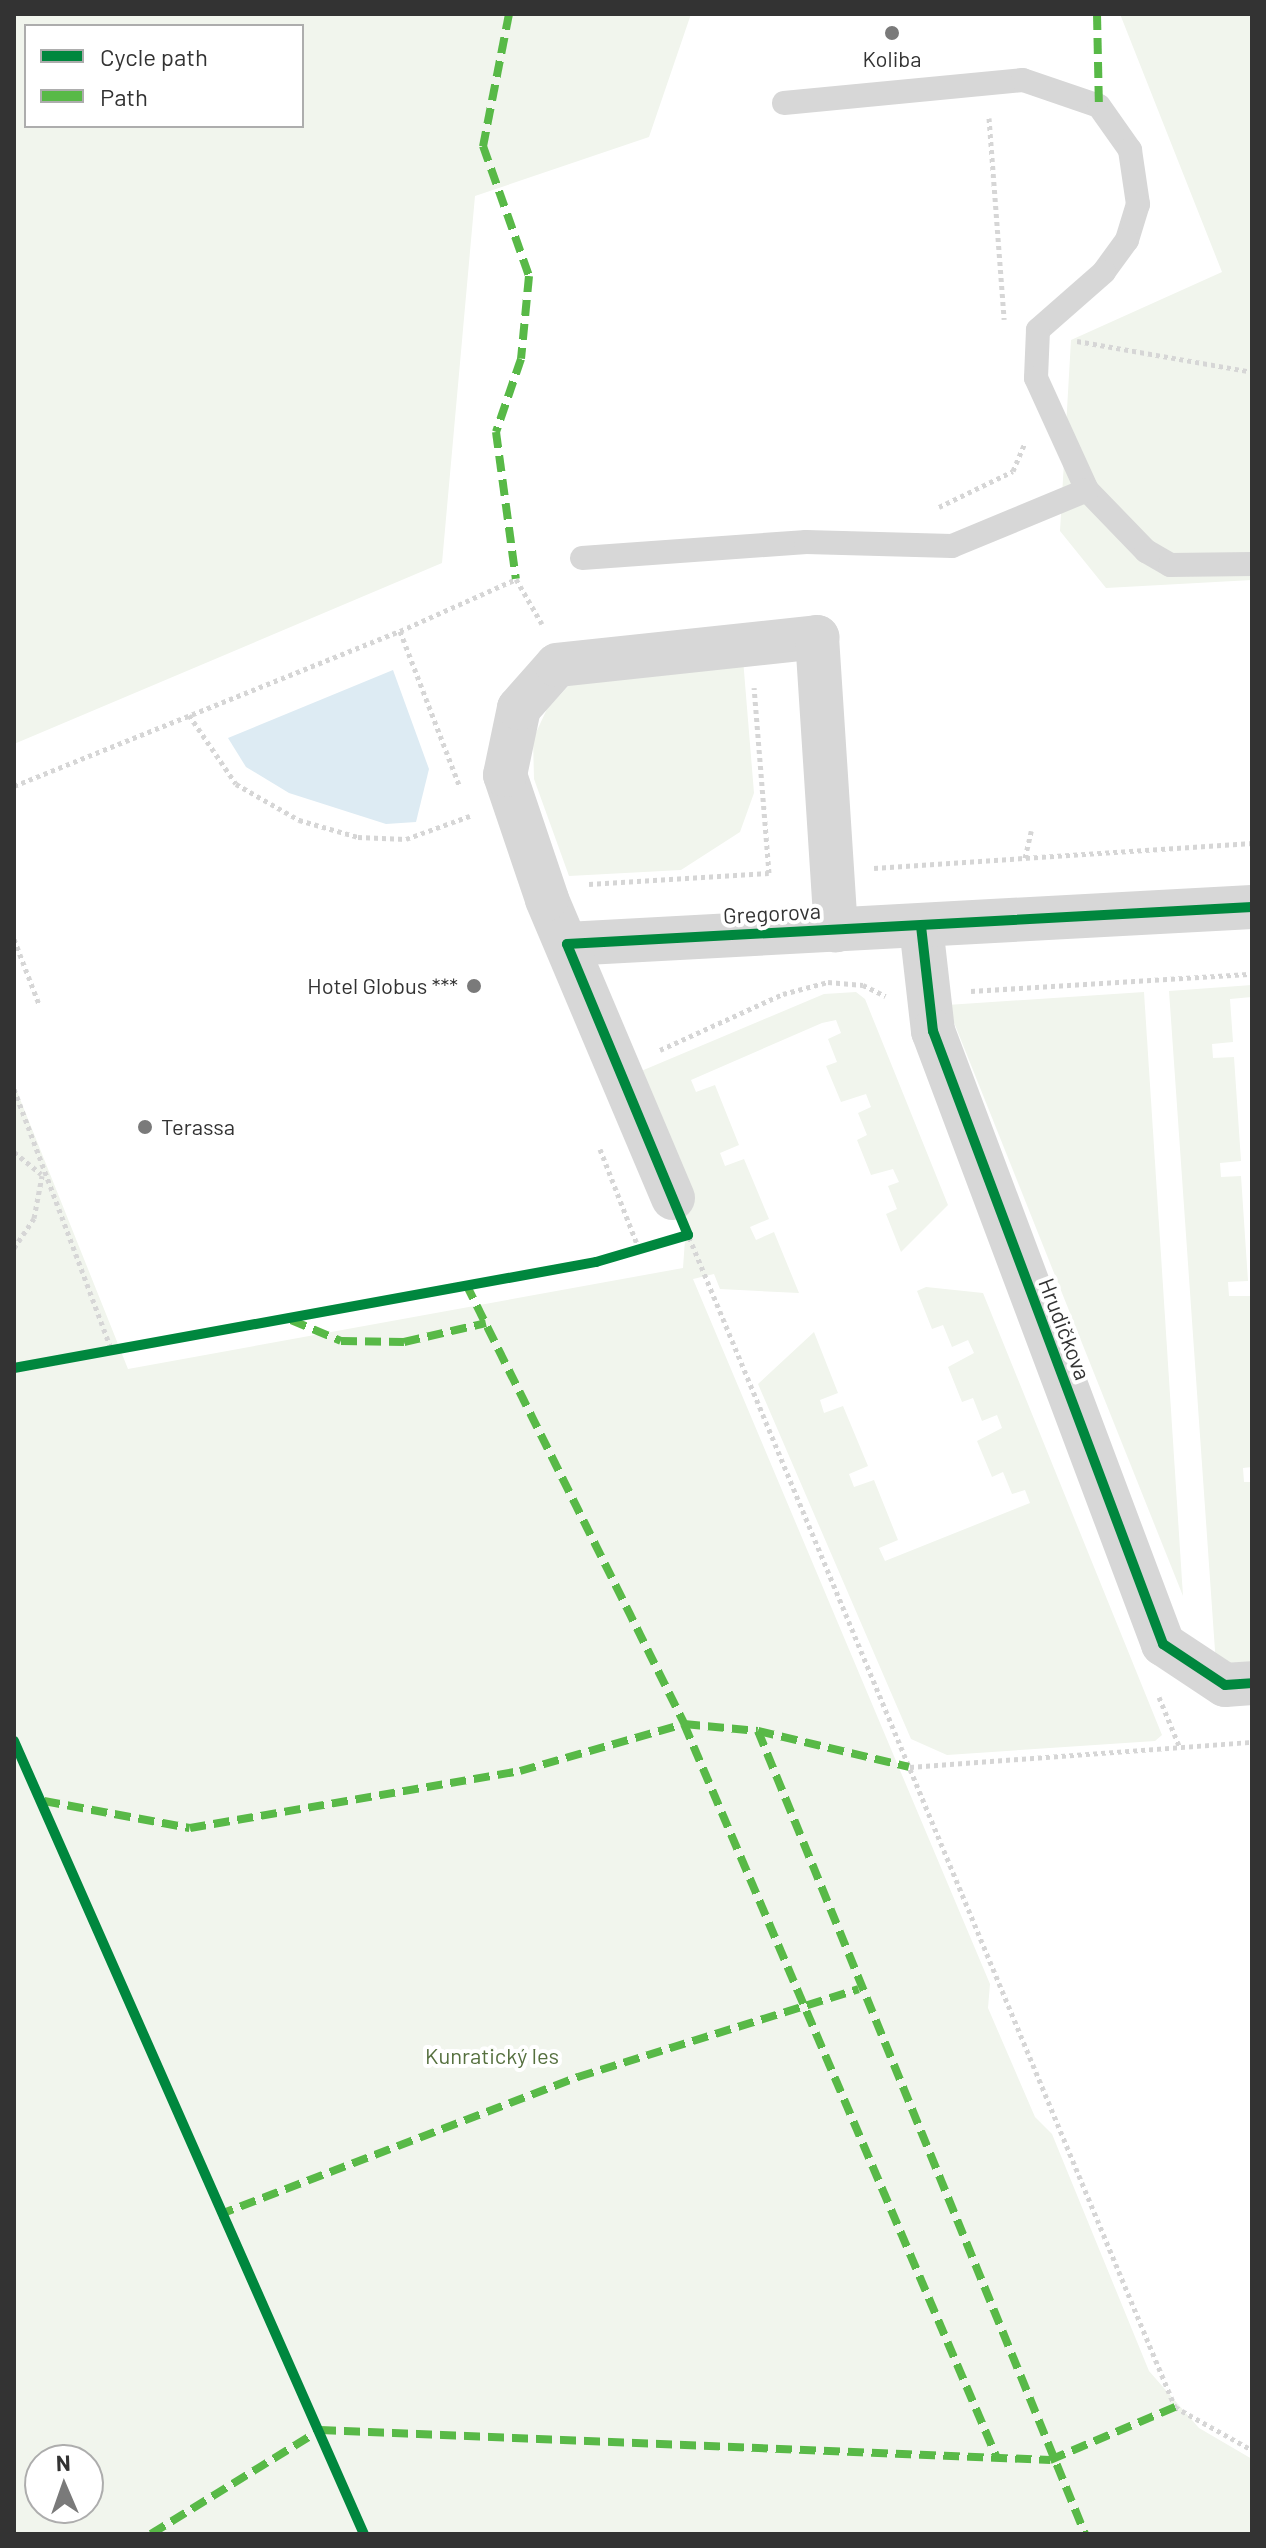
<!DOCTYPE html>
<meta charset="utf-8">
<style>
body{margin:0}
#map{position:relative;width:1266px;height:2548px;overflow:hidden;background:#fff;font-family:Barlow,sans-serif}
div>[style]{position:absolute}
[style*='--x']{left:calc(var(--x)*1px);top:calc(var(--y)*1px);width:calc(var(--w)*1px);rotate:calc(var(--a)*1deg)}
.green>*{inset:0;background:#f1f5ed}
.water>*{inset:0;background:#ddebf3}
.path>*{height:5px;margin-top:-2.5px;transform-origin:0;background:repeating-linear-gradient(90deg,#d6d6d6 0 4px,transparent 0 8px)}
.lane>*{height:24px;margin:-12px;padding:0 12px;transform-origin:12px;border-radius:12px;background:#d7d7d7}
.street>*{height:44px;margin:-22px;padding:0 22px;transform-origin:22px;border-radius:22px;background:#d7d7d7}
.quiet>*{height:8px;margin-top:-4px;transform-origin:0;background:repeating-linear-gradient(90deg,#58b947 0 16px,transparent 0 24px)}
.cycleway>*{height:10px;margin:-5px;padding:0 5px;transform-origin:5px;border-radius:5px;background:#00873e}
.dots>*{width:22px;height:22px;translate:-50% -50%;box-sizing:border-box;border:4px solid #fff;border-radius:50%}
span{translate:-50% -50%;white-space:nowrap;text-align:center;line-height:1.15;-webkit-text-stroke:8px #fff;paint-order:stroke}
.poi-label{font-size:22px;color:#333}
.right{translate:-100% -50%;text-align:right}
.left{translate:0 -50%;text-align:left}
.street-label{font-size:22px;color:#333}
.park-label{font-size:22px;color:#56703f}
.frame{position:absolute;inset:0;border:16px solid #333;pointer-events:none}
.legend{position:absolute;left:24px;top:24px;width:280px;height:104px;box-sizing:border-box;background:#fff;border:2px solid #adadad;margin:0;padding:10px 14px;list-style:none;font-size:24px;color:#333}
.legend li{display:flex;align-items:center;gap:16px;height:40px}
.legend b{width:40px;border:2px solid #adadad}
.north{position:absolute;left:24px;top:2444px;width:80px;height:80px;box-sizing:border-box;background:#fff;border:2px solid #adadad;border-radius:50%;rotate:358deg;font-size:22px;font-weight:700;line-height:32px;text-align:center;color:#333}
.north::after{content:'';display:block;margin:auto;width:28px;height:36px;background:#7a7a7a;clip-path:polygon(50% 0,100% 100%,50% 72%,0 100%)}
</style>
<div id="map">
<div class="green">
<div style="clip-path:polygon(evenodd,14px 14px,691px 14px,649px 137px,475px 196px,442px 563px,14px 744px,14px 14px,302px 26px,302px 126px,26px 126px,26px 26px,302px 26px)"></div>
<div style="clip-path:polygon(1120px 14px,1252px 14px,1252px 580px,1106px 588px,1060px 531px,1071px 340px,1222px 272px)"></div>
<div style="clip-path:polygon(743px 659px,754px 793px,740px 832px,681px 870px,569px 876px,534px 779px,533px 739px,547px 709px,572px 682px)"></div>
<div style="clip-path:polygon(1252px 985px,1252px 997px,1230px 999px,1233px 1042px,1212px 1044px,1213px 1058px,1234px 1057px,1241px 1161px,1220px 1163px,1221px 1177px,1241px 1176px,1248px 1281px,1228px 1282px,1229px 1296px,1250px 1296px,1252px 1327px,1252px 1467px,1243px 1468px,1244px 1482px,1252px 1482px,1252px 1673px,1216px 1665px,1169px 991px)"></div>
<div style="clip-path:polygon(evenodd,856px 992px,865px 999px,948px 1205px,901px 1252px,886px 1214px,897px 1209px,888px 1186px,899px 1182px,893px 1169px,871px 1175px,857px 1140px,867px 1135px,858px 1113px,871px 1107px,866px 1094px,841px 1102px,826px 1066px,837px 1062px,828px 1039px,841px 1033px,836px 1020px,822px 1023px,691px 1080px,696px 1092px,715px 1085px,739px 1145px,720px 1153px,725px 1166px,744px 1159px,769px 1219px,750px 1227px,756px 1240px,774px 1232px,799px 1293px,720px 1289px,714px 1274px,693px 1279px,990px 1984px,988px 2008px,1035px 2117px,1052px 2134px,1149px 2371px,1199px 2428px,1252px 2459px,1252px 2534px,14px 2534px,14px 1084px,128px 1369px,683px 1268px,686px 1225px,627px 1077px,824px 994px,856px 992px,40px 2460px,88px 2460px,88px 2508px,40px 2508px,40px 2460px)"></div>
<div style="clip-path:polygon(1144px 992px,1183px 1596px,947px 1005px)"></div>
<div style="clip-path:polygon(926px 1287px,983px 1293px,1162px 1735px,1155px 1741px,947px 1755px,911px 1739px,758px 1384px,814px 1332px,838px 1393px,820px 1400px,824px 1413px,843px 1406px,868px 1466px,849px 1474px,854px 1487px,874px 1480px,898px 1540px,879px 1548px,885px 1561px,1030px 1503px,1025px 1490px,1012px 1494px,1003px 1472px,992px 1477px,977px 1441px,1002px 1428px,997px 1415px,982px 1421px,973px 1398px,962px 1402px,948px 1367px,974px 1353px,968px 1340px,952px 1347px,943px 1325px,932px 1329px,917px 1291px)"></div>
</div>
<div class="water">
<div style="clip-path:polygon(393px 670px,429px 769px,416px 822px,386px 824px,289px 793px,246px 767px,228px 738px)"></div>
</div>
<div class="path">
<div style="--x:989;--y:118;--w:202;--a:85.7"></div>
<div style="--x:1077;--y:341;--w:178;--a:10"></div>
<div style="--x:939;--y:507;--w:82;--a:-25.9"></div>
<div style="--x:1013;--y:471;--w:30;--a:-67"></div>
<div style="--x:400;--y:631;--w:127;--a:-24.1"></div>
<div style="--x:516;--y:579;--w:52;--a:60"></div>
<div style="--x:189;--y:715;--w:83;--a:55.7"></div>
<div style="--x:236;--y:784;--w:73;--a:29.7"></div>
<div style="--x:299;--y:820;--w:61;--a:16.1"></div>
<div style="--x:358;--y:837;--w:48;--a:2.4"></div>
<div style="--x:406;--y:839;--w:68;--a:-19.8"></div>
<div style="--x:14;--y:786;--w:416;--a:-21.9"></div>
<div style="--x:400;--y:631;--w:165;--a:69"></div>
<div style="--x:1025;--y:858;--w:28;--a:-77"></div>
<div style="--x:874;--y:868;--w:379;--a:-3.8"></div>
<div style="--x:589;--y:884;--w:180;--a:-3.5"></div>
<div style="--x:769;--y:873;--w:186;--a:-94.6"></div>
<div style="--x:14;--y:939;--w:70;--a:69"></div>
<div style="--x:971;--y:991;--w:282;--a:-3.5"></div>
<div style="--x:660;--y:1050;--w:135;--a:-24.5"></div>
<div style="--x:783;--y:994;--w:47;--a:-14.9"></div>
<div style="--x:828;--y:982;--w:35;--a:5"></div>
<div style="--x:863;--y:985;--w:25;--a:26"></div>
<div style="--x:14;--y:1089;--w:280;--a:69.5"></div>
<div style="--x:600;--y:1149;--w:107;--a:68.7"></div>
<div style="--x:14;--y:1152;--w:35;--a:39"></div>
<div style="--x:689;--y:1237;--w:1267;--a:67.44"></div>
<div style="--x:1175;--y:2407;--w:88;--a:29.2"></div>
<div style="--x:14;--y:1248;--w:36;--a:-56"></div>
<div style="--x:34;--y:1218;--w:43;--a:-79.2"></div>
<div style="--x:14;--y:1368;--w:592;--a:-10.32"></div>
<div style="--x:596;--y:1262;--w:71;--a:-16.4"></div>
<div style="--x:1159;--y:1697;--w:55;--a:67.6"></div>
<div style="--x:910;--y:1767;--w:343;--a:-4.2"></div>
</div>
<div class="lane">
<div style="--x:784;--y:103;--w:240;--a:-5.5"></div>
<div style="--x:1023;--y:80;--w:80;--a:18.9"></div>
<div style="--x:1099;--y:106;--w:54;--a:54.8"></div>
<div style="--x:1130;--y:150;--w:55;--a:81.6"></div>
<div style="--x:1138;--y:204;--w:38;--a:107"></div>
<div style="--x:1127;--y:240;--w:39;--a:126"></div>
<div style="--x:1104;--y:272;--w:88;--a:138.7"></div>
<div style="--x:1038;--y:330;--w:48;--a:92.4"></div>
<div style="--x:1036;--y:378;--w:123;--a:65.5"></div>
<div style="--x:1087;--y:490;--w:85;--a:46"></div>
<div style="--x:1146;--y:551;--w:28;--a:30"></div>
<div style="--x:1170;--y:565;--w:82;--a:-0.7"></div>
<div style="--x:582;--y:558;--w:225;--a:-4.1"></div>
<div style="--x:806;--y:542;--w:146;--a:1.6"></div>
<div style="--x:952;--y:546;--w:146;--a:-22.5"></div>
</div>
<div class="street">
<div style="--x:921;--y:926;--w:106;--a:83.5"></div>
<div style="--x:933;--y:1031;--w:655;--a:69.43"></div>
<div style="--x:1163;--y:1644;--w:74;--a:33.5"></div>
<div style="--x:1225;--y:1685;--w:27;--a:-4"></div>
<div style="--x:567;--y:944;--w:686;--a:-3.09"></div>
<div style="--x:673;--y:1198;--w:324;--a:-112.9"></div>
<div style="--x:547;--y:899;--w:131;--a:-108.7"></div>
<div style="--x:505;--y:775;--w:68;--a:-78.2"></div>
<div style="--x:519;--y:708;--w:57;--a:-48.5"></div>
<div style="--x:557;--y:665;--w:262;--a:-6.1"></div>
<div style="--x:817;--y:637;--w:294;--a:86.3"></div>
</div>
<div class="quiet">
<div style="--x:509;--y:14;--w:135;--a:101.1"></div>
<div style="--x:483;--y:146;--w:138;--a:70.5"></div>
<div style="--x:529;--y:276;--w:83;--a:95.5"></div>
<div style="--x:521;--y:359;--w:77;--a:108.9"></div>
<div style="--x:496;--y:432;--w:148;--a:82.3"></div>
<div style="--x:1097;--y:14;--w:92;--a:88.8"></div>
<div style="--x:466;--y:1284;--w:491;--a:63.6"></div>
<div style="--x:684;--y:1724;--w:798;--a:66.91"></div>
<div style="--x:291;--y:1320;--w:54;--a:22.8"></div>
<div style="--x:341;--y:1341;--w:63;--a:0.9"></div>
<div style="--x:404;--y:1342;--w:84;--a:-13"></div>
<div style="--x:758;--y:1731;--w:867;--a:67.84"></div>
<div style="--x:44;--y:1801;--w:148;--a:10.5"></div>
<div style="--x:190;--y:1828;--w:335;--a:-9.8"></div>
<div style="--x:520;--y:1771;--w:171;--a:-16"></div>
<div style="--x:684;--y:1724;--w:74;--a:5.4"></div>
<div style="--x:758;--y:1731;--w:155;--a:13.4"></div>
<div style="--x:218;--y:2215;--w:386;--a:-21"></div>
<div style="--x:578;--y:2077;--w:294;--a:-17.4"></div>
<div style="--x:151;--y:2534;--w:198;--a:-31.6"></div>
<div style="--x:320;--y:2430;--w:731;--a:2.35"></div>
<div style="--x:1050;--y:2460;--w:136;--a:-23"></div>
</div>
<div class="cycleway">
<div style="--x:921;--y:926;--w:106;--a:83.5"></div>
<div style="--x:933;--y:1031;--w:655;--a:69.43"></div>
<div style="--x:1163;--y:1644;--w:74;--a:33.5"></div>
<div style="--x:1225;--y:1685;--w:27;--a:-4"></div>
<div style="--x:14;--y:1368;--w:592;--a:-10.32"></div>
<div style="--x:596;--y:1262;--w:96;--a:-16.4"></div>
<div style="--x:688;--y:1235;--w:315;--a:-112.6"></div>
<div style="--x:567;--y:944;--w:686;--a:-3.09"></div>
<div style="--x:14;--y:1741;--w:867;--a:66.19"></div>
</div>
<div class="dots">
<div style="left:892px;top:33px;background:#7a7a7a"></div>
<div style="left:474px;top:986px;background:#7a7a7a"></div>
<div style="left:145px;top:1127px;background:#7a7a7a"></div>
</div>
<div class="poi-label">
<span style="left:892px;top:59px">Koliba</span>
<span class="right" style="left:458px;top:986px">Hotel Globus ***</span>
<span class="left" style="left:161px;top:1127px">Terassa</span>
</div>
<div class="street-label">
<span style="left:772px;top:913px;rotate:-3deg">Gregorova</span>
<span style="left:1065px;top:1329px;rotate:69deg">Hrudičkova</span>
</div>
<div class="park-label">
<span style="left:492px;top:2056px">Kunratický les</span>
</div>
<div class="frame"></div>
<ul class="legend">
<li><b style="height:10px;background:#00873e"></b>Cycle path</li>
<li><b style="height:10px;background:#58b947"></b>Path</li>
</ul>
<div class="north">N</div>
</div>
